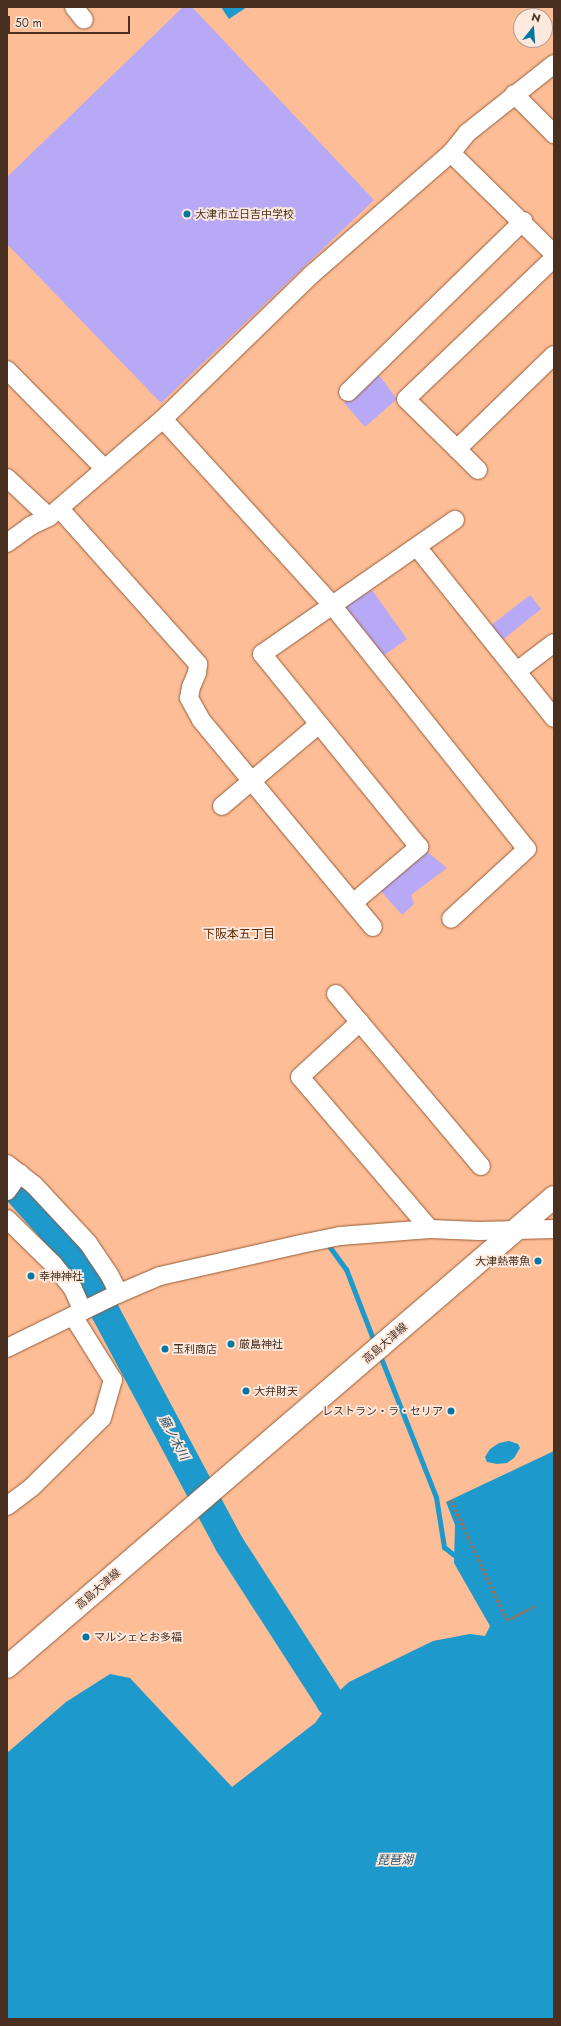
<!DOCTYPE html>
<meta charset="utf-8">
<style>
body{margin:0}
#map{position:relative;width:561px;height:2026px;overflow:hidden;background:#fdbd96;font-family:Jost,"Noto Sans JP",sans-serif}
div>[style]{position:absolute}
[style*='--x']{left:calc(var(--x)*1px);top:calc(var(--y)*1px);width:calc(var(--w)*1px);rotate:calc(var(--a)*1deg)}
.green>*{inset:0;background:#b8a9f6}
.water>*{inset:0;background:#1e99cc}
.stream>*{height:5px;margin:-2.5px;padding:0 2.5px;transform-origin:2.5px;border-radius:2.5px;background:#1e99cc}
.river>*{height:29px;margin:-14.5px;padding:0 14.5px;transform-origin:14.5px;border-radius:14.5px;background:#1e99cc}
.path>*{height:2.5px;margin-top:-1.25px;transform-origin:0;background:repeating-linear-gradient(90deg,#9c7156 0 3px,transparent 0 5px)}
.roads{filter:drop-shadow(0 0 1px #965d38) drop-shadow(0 0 1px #965d38)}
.street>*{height:18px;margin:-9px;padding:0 9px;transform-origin:9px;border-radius:9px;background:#fff}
.secondary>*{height:22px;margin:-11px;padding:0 11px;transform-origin:11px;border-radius:11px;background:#fff}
.dots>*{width:11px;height:11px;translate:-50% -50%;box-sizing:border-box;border:2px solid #fee9de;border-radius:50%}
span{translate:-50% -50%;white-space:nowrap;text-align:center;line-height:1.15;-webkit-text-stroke:3.5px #fee9de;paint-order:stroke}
.poi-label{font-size:11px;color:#493020}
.left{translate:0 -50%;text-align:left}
.right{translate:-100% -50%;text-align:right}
.street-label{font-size:11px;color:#493020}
.neighbourhood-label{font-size:12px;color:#5d2900}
.water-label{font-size:12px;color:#2a576e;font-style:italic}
.frame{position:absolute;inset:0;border:8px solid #493020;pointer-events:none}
.north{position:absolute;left:513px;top:8px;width:40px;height:40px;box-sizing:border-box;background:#fee9de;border:1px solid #b69f92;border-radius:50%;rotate:17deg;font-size:11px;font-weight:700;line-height:16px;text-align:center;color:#493020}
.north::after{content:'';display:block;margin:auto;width:14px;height:18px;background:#03759f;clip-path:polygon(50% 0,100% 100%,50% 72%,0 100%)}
.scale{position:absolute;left:8px;top:16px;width:122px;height:18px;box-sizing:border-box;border:2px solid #493020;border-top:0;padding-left:5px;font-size:12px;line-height:14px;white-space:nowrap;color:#493020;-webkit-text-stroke:3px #fee9de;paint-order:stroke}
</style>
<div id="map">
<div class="green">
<div style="clip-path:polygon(183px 7px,192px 7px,374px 200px,161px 403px,7px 244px,7px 177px)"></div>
<div style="clip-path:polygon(378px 374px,397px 399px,365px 427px,344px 403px)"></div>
<div style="clip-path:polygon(372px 590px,407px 639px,383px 656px,342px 608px)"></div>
<div style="clip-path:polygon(530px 595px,541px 609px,501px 641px,489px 627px)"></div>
<div style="clip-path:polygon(425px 850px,447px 868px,411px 895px,414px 904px,402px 915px,379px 889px)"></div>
</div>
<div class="water">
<div style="clip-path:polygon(221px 7px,247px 7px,229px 19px)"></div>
<div style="clip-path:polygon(509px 1441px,518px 1444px,520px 1448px,514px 1458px,507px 1463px,497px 1464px,487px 1462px,485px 1457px,490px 1449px,499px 1443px)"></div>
<div style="clip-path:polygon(554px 1451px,554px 2019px,7px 2019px,7px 1753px,66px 1702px,110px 1674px,130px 1678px,232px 1787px,315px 1723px,337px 1693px,349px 1682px,433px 1641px,470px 1634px,485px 1636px,490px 1626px,454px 1563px,455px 1525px,446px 1502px)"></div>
</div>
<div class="stream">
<div style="--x:329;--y:1246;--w:29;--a:54"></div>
<div style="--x:346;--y:1269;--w:80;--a:68.9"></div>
<div style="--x:379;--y:1353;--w:155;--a:68.4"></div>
<div style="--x:436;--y:1497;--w:51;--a:80.9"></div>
<div style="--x:444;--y:1547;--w:13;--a:39"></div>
</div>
<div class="river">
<div style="--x:7;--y:1184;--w:10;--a:29"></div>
<div style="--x:16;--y:1189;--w:102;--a:48.2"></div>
<div style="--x:84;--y:1265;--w:49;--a:66"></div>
<div style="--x:104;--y:1310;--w:265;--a:61.9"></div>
<div style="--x:229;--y:1544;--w:187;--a:57.2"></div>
<div style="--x:330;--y:1701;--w:40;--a:40"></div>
</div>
<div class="path">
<div style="--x:451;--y:1500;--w:132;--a:65"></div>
<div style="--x:507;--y:1620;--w:32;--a:-26"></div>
</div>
<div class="roads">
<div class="street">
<div style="--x:74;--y:7;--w:16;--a:52"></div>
<div style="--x:514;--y:94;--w:57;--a:45"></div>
<div style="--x:451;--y:153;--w:144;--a:44.4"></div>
<div style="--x:7;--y:370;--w:138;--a:45.3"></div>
<div style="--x:348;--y:392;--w:245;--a:-44.3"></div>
<div style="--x:163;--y:419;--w:251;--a:47.7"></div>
<div style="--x:332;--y:605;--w:312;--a:51.4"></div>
<div style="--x:527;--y:849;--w:103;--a:137.4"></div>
<div style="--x:457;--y:449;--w:71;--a:-135.6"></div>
<div style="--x:406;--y:399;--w:204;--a:-43.6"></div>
<div style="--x:478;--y:470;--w:30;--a:-135"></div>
<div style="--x:457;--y:449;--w:135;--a:-44.1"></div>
<div style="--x:7;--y:478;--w:57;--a:42.9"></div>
<div style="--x:60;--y:509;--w:208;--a:48.3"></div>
<div style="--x:198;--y:664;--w:9;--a:96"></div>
<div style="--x:197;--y:673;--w:15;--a:113"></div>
<div style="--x:191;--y:687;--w:11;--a:100"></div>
<div style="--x:189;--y:698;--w:25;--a:61"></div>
<div style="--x:201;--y:720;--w:269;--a:50.3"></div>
<div style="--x:7;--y:543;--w:29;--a:-36"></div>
<div style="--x:30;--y:526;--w:21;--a:-25"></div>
<div style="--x:49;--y:517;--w:150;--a:-40.7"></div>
<div style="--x:163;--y:419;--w:206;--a:-44.2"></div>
<div style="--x:311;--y:275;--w:186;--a:-41.1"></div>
<div style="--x:451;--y:153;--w:26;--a:-51"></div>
<div style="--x:467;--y:133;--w:111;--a:-38.4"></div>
<div style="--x:417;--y:547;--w:219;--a:51.3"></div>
<div style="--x:517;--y:671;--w:46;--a:-37.1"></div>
<div style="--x:222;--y:806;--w:127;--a:-40.2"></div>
<div style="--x:353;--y:903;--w:87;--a:-40.3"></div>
<div style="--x:419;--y:847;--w:249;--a:-129.1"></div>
<div style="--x:262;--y:654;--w:235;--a:-34.8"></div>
<div style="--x:336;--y:994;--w:225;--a:49.9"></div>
<div style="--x:360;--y:1022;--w:81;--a:137.5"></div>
<div style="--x:300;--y:1077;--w:200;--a:49.5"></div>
<div style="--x:7;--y:1164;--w:34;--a:38"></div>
<div style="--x:34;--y:1185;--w:79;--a:47"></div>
<div style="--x:88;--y:1243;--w:37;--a:56"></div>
<div style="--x:109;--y:1274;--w:22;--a:63"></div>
<div style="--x:7;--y:1191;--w:22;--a:-54"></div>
<div style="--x:7;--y:1219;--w:64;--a:44.4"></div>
<div style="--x:53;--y:1264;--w:32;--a:51"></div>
<div style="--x:73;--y:1289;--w:24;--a:66"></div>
<div style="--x:7;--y:1348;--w:118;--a:-26.1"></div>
<div style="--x:113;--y:1296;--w:51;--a:-23.1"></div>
<div style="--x:160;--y:1276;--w:139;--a:-12.8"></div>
<div style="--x:296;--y:1245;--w:45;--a:-11.6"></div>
<div style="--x:340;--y:1236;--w:90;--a:-4.4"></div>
<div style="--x:430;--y:1229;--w:49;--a:2.3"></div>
<div style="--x:479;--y:1231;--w:75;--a:-1.5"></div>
<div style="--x:7;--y:1506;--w:31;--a:-37"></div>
<div style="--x:32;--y:1487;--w:98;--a:-44.6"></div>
<div style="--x:102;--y:1418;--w:40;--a:-74"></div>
<div style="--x:113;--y:1380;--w:75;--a:-122"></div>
</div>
<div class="secondary">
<div style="--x:7;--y:1667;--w:721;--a:-40.67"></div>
</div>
</div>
<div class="dots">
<div style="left:187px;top:214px;background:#03759f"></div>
<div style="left:538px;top:1261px;background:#03759f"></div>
<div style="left:31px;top:1276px;background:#03759f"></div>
<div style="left:231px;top:1344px;background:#03759f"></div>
<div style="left:165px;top:1349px;background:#03759f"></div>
<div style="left:246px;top:1391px;background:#03759f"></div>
<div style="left:451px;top:1411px;background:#03759f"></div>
<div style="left:86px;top:1637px;background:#03759f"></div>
</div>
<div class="poi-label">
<span class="left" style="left:195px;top:214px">大津市立日吉中学校</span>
<span class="right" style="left:530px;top:1261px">大津熱帯魚</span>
<span class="left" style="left:39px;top:1276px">幸神神社</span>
<span class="left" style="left:239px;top:1344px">厳島神社</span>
<span class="left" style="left:173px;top:1349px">玉利商店</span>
<span class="left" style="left:254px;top:1391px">大弁財天</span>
<span class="right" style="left:443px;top:1411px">レストラン・ラ・セリア</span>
<span class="left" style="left:94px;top:1637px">マルシェとお多福</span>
</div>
<div class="street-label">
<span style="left:385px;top:1343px;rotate:-41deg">高島大津線</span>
<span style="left:98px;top:1589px;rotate:-41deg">高島大津線</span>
</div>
<div class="neighbourhood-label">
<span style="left:239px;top:935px">下阪本五丁目</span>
</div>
<div class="water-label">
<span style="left:173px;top:1438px;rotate:62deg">藤ノ木川</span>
<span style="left:395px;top:1861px">琵琶湖</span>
</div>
<div class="frame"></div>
<div class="north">N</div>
<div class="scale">50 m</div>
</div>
